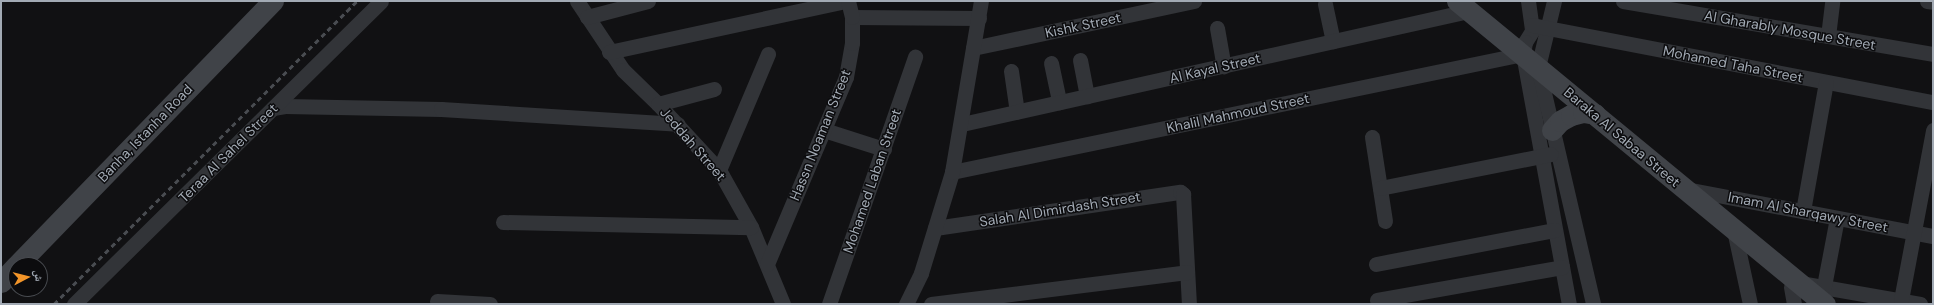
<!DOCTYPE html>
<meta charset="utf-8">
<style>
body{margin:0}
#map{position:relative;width:1934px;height:305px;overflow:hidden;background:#111113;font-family:"DM Sans","Noto Naskh Arabic",sans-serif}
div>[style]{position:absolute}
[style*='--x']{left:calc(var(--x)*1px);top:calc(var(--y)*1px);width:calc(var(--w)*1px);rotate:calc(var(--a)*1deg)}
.street>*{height:15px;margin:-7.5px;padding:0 7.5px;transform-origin:7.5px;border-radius:7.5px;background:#323438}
.secondary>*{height:21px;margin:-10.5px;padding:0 10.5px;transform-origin:10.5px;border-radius:10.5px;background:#404348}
.rail>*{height:3px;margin-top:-1.5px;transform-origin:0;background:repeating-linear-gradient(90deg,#494c51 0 5px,transparent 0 9px)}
span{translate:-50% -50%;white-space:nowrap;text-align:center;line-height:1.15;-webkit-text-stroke:3px #0c0c0e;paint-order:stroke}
.street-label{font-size:14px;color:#a2aab4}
.frame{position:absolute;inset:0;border:2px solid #a2aab4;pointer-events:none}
.north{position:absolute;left:8px;top:257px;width:40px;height:40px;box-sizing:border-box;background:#0c0c0e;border:1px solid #484b50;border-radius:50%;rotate:83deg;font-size:11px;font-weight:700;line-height:16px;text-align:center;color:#a2aab4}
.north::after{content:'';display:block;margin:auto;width:14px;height:18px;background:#f39529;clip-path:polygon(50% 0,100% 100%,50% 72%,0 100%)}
</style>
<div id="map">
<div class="street">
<div style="--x:577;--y:1;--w:83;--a:56.3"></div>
<div style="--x:623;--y:70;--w:49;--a:44.2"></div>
<div style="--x:658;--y:104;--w:90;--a:47.3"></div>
<div style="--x:719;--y:170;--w:65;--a:60.7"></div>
<div style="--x:751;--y:227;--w:83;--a:67.4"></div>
<div style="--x:1528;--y:1;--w:30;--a:82"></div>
<div style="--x:1532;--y:31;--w:13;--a:122"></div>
<div style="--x:1525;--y:42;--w:12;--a:99"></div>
<div style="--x:1523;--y:54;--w:254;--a:79.6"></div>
<div style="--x:1554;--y:1;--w:68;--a:103.6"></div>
<div style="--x:1538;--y:67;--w:243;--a:76.9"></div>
<div style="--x:1623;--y:1;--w:314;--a:9.7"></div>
<div style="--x:1927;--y:1;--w:6;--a:9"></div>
<div style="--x:1325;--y:4;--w:38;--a:78"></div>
<div style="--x:587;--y:17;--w:63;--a:-14.7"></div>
<div style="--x:852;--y:17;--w:127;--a:0.5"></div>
<div style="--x:1532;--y:25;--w:408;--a:10.9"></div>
<div style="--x:1217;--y:28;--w:39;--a:80"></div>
<div style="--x:1828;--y:36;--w:35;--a:-83"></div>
<div style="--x:973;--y:48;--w:226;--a:-12"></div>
<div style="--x:609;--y:52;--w:241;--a:-12.2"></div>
<div style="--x:1080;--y:60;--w:37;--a:79"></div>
<div style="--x:1051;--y:63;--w:40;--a:78"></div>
<div style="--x:1011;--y:71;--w:41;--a:81.7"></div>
<div style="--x:658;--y:104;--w:58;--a:-15"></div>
<div style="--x:273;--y:108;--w:12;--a:-9"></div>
<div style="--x:285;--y:106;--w:156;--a:1.1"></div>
<div style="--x:441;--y:109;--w:237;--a:3.6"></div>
<div style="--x:962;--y:124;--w:518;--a:-12.59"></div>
<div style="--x:824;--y:130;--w:63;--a:17.6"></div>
<div style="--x:1372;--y:137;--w:85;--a:81.2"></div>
<div style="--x:719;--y:170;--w:126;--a:-67.1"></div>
<div style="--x:952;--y:172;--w:583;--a:-11.68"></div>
<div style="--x:1380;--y:188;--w:174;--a:-11.2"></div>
<div style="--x:1686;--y:189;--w:251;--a:10.8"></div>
<div style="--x:1803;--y:211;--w:131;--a:-79.9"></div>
<div style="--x:503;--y:222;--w:248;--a:1.2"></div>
<div style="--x:935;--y:228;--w:248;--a:-8.4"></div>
<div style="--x:1180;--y:192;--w:4;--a:34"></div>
<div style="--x:1183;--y:194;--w:110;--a:86.9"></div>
<div style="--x:1734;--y:230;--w:76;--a:77.8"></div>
<div style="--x:767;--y:264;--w:203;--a:-67.1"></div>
<div style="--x:846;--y:77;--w:35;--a:-80"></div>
<div style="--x:852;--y:43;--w:26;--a:-90"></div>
<div style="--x:852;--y:17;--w:16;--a:-104"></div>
<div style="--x:1376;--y:264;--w:182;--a:-10.8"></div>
<div style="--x:1800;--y:283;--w:122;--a:9.9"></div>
<div style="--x:1824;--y:286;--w:69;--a:-79.2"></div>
<div style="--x:1791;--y:287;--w:17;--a:80"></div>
<div style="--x:1377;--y:300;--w:188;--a:-10.1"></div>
<div style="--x:1901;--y:300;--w:173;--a:-79.3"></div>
<div style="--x:437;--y:301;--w:53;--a:3.2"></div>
<div style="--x:74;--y:304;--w:431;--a:-44.6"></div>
<div style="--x:829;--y:304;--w:262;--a:-70.8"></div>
<div style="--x:906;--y:304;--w:34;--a:-64"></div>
<div style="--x:921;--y:273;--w:106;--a:-72.9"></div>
<div style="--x:952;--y:172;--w:173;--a:-80.4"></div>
<div style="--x:931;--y:304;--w:258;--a:-7.1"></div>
</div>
<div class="secondary">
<div style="--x:1457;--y:1;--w:477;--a:39.5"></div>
<div style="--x:1552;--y:130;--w:12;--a:-48"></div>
<div style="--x:1560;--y:121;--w:13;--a:-29"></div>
<div style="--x:1571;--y:115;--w:12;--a:-14"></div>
<div style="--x:1583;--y:112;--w:12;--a:9"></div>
<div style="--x:17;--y:265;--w:368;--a:-45.9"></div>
<div style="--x:1;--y:282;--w:22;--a:-47"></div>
</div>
<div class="rail">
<div style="--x:54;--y:304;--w:429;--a:-45"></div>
</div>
<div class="street-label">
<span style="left:1083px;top:25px;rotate:-12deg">Kishk Street</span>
<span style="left:1790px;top:30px;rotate:10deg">Al Gharably Mosque Street</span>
<span style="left:1733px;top:64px;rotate:11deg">Mohamed Taha Street</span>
<span style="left:1215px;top:68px;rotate:-13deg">Al Kayal Street</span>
<span style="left:1238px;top:113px;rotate:-12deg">Khalil Mahmoud Street</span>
<span style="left:145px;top:133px;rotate:-46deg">Banha, Istanha Road</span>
<span style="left:820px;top:135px;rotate:-68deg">Hassn Noaman Street</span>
<span style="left:1622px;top:137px;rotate:40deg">Baraka Al Sabaa Street</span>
<span style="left:693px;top:144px;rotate:49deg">Jeddah Street</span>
<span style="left:228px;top:153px;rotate:-45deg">Teraa Al Sahel Street</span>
<span style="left:872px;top:181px;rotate:-71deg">Mohamed Laban Street</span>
<span style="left:1060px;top:209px;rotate:-9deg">Salah Al Dimirdash Street</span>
<span style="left:1808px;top:212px;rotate:11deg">Imam Al Sharqawy Street</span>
</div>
<div class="frame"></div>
<div class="north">ش</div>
</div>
